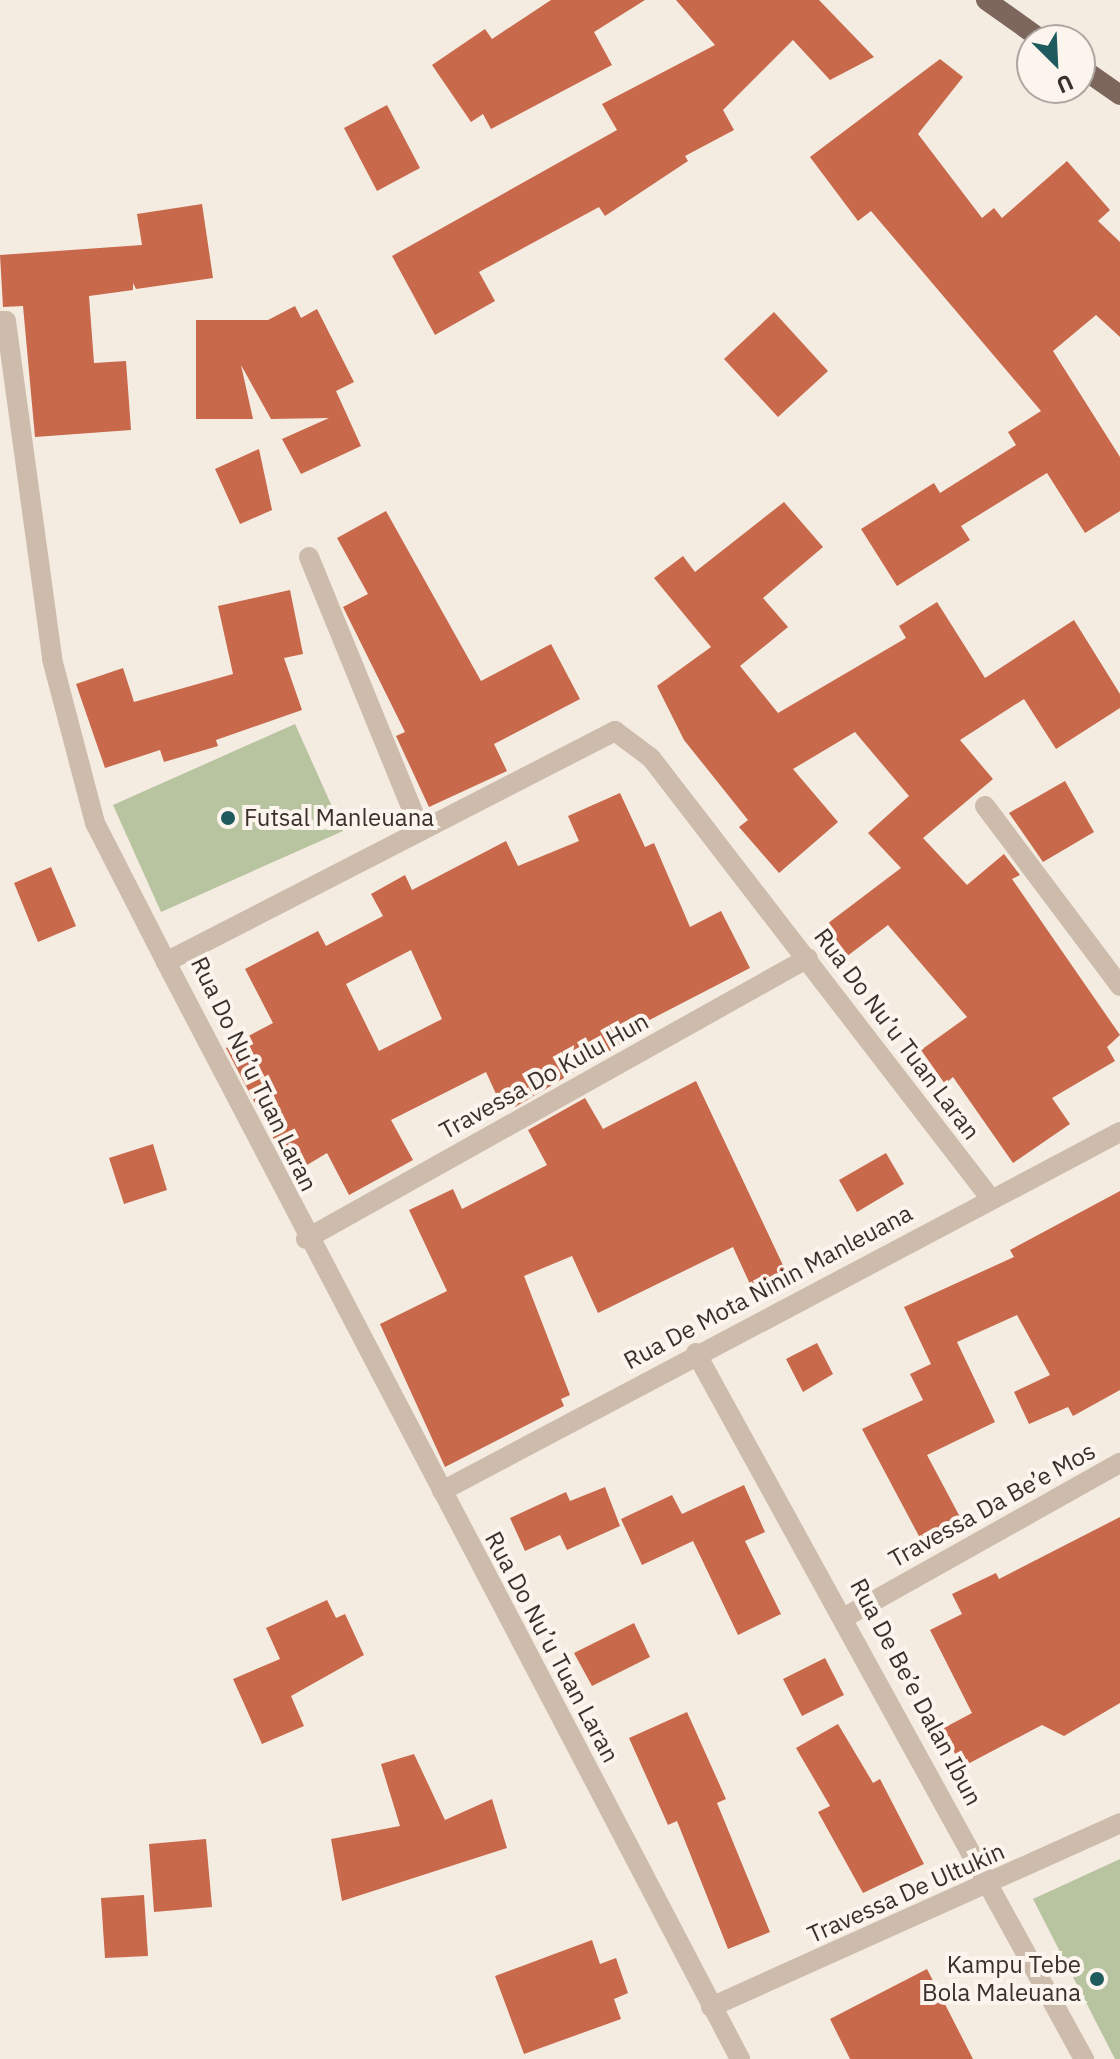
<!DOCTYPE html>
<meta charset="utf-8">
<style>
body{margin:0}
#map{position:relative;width:1120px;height:2059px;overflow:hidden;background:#f4ebe1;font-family:"IBM Plex Sans",sans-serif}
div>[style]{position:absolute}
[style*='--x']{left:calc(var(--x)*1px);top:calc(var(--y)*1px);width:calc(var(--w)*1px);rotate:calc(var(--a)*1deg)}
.green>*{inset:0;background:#b8c4a0}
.building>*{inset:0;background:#c8694b}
.minor>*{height:20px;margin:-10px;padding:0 10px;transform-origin:10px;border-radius:10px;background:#cdbbac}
.primary>*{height:20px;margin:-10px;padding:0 10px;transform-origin:10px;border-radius:10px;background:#7d675c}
.dots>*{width:22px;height:22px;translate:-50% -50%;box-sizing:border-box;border:4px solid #fbf5ee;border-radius:50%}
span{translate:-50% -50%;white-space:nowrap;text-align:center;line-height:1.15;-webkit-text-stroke:8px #fbf5ee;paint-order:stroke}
.poi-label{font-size:24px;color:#3b302b}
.left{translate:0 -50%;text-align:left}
.right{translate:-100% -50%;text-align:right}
.street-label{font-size:24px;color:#3b302b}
.north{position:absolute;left:1016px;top:24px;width:80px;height:80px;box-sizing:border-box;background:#fbf5ee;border:2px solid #aea6a0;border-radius:50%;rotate:156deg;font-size:22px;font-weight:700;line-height:32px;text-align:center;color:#3b302b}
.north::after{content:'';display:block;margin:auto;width:28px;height:36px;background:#1f5a5e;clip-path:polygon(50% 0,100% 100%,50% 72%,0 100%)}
</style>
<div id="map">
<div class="green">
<div style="clip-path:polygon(295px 724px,343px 831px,161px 912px,113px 805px)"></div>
<div style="clip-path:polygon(1120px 1859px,1120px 2059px,1115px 2059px,1033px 1899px)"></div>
</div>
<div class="building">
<div style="clip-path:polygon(551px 0,645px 0,594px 32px,612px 65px,491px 129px,483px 114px,471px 122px,432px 65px,485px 29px,492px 39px)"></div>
<div style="clip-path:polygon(676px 0,819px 0,874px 57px,830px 80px,793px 40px,723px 110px,734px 130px,685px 156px,688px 161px,605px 216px,599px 207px,479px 272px,495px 301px,435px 335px,392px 256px,617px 130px,602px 104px,715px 45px)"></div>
<div style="clip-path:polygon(940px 59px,963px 77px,918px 134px,982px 218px,994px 208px,1002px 218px,1067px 161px,1110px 210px,1098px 221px,1120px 242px,1120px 337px,1096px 315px,1053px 351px,1120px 457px,1120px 511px,1085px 533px,1047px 473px,961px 526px,970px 540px,897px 586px,861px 529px,934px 483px,940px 493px,1016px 445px,1008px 432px,1041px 411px,871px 211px,858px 221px,810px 157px)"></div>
<div style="clip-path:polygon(387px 105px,420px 168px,377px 191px,344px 128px)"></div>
<div style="clip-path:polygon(202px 204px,213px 278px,136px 289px,133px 283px,133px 290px,89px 296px,94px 363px,126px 361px,131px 430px,35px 437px,23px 306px,3px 307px,0 255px,142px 245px,137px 214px)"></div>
<div style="clip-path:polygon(295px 306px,301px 318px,317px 309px,354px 382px,336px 391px,361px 446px,301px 474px,282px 439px,329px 418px,271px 419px,241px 365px,253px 419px,196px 419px,196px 320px,268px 320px)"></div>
<div style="clip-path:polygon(774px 312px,828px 371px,778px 417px,724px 359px)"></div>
<div style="clip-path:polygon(259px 449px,272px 510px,240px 524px,215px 469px)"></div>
<div style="clip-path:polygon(784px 502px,823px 547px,763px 598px,788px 627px,740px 666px,778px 713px,906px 638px,899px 626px,937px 602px,985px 678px,1074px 620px,1120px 694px,1120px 708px,1056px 749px,1024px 699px,960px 740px,993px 779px,923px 838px,967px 885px,1004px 854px,1020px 875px,1012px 879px,1120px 1035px,1107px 1047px,1115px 1061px,1052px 1098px,1070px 1124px,1013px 1163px,953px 1077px,945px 1084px,921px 1050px,967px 1017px,888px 925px,846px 957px,823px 927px,901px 868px,868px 833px,909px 796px,855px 732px,793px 769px,838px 822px,779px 873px,739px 827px,748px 820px,684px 740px,657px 686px,711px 647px,654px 578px,683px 556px,695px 572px)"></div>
<div style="clip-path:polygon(386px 511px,481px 681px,551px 644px,580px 699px,494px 744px,507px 771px,429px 807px,396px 736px,405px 732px,343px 607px,368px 594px,337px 538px)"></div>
<div style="clip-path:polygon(290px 590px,303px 654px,284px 658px,302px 710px,216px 740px,218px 746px,164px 762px,160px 750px,105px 768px,76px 684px,123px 668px,134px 702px,233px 674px,218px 606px)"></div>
<div style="clip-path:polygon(1065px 781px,1094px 832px,1043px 862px,1009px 813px)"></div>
<div style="clip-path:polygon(evenodd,620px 793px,645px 847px,654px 843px,690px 927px,721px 911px,750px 968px,636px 1027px,640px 1033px,515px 1107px,502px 1107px,486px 1072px,391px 1120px,413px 1160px,349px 1195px,327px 1153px,292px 1174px,226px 1048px,273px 1023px,245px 969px,318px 931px,326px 946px,383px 916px,371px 894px,405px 875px,412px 890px,506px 841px,518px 866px,579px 841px,568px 816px,620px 793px,411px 950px,442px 1019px,379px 1051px,346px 984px,411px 950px)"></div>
<div style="clip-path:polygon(51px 867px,76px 926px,38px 942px,14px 883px)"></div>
<div style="clip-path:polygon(696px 1081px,789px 1278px,755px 1295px,733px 1247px,598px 1313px,572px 1256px,524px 1276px,570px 1395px,561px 1399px,564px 1406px,445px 1467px,380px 1324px,447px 1291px,409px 1210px,453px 1189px,462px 1209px,547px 1165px,528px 1130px,585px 1098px,603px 1129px)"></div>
<div style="clip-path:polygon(153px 1144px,167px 1190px,124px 1204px,109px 1158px)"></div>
<div style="clip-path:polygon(886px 1153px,904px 1184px,857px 1212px,839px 1180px)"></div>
<div style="clip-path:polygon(1120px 1191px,1120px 1390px,1073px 1416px,1068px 1407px,1029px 1424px,1014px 1392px,1050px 1375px,1017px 1315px,957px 1342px,995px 1422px,927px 1455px,960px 1517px,920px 1538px,862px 1429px,923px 1400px,910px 1374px,931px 1364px,904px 1307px,1014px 1257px,1010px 1250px)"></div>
<div style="clip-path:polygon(817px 1343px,833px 1374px,803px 1392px,786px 1359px)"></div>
<div style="clip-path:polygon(744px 1485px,765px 1532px,745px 1541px,781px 1614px,738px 1635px,693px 1541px,642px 1565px,621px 1519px,672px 1495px,682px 1514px)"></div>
<div style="clip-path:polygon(605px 1487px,620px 1526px,567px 1550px,560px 1535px,525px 1551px,510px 1518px,566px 1492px,570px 1501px)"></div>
<div style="clip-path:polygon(1120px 1517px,1120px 1703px,1064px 1736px,1042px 1725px,962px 1767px,942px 1729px,972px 1713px,930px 1630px,962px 1614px,952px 1594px,996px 1573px,999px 1579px)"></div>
<div style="clip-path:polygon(327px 1600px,336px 1618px,345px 1614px,364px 1655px,291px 1696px,304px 1726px,262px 1744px,233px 1679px,280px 1659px,266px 1628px)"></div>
<div style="clip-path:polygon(634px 1623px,650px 1657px,592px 1686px,574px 1653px)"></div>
<div style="clip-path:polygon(825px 1658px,844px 1695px,802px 1716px,783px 1679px)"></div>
<div style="clip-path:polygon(687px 1712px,726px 1799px,717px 1803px,770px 1932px,728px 1949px,677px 1821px,668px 1825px,629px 1738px)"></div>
<div style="clip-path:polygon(838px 1724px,873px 1783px,880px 1779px,924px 1864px,863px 1893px,818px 1812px,830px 1806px,796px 1748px)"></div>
<div style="clip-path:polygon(414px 1754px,445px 1820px,492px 1799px,507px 1848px,342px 1901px,331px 1839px,400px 1826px,381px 1764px)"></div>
<div style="clip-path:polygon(206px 1839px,212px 1907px,154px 1912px,149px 1844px)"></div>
<div style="clip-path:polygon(144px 1895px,148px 1956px,105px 1958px,101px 1898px)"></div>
<div style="clip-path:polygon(592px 1940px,600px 1964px,616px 1958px,628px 1993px,614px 1999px,621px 2019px,524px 2054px,495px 1976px)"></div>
<div style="clip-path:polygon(927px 1969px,973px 2059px,850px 2059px,830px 2019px)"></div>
</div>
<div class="minor">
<div style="--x:0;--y:321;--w:6;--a:0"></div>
<div style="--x:6;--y:321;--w:341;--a:82.2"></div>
<div style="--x:52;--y:659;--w:170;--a:75.3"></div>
<div style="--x:95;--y:823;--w:156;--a:62.9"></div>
<div style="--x:309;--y:557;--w:296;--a:67.8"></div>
<div style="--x:985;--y:806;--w:225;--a:53.1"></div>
<div style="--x:306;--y:1239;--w:575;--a:-29.24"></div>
<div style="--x:696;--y:1353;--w:806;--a:61.21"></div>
<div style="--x:442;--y:1491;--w:767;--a:-27.9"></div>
<div style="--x:847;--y:1616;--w:313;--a:-29.3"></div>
<div style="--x:711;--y:2007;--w:448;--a:-24.2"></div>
<div style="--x:740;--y:2059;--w:1238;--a:-117.62"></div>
<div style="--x:166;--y:962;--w:505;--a:-27.22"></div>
<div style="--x:615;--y:731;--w:45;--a:36.9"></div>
<div style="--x:651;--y:758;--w:557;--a:52.37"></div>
</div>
<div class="primary">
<div style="--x:986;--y:0;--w:69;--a:35.5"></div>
<div style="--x:1080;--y:67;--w:49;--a:35"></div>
</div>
<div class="dots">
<div style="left:228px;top:818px;background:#1f5a5e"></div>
<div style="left:1097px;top:1979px;background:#1f5a5e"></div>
</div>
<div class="poi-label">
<span class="left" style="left:244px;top:818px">Futsal Manleuana</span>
<span class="right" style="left:1081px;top:1979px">Kampu Tebe<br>Bola Maleuana</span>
</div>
<div class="street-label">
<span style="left:897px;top:1034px;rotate:53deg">Rua Do Nu’u Tuan Laran</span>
<span style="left:254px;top:1074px;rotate:64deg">Rua Do Nu’u Tuan Laran</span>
<span style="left:544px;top:1076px;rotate:-29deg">Travessa Do Kulu Hun</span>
<span style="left:768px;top:1287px;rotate:-28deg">Rua De Mota Ninin Manleuana</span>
<span style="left:992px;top:1505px;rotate:-29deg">Travessa Da Be’e Mos</span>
<span style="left:552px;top:1647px;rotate:62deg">Rua Do Nu’u Tuan Laran</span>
<span style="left:916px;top:1692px;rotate:62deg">Rua De Be’e Dalan Ibun</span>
<span style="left:906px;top:1893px;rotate:-24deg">Travessa De Ultukin</span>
</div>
<div class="north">U</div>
</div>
